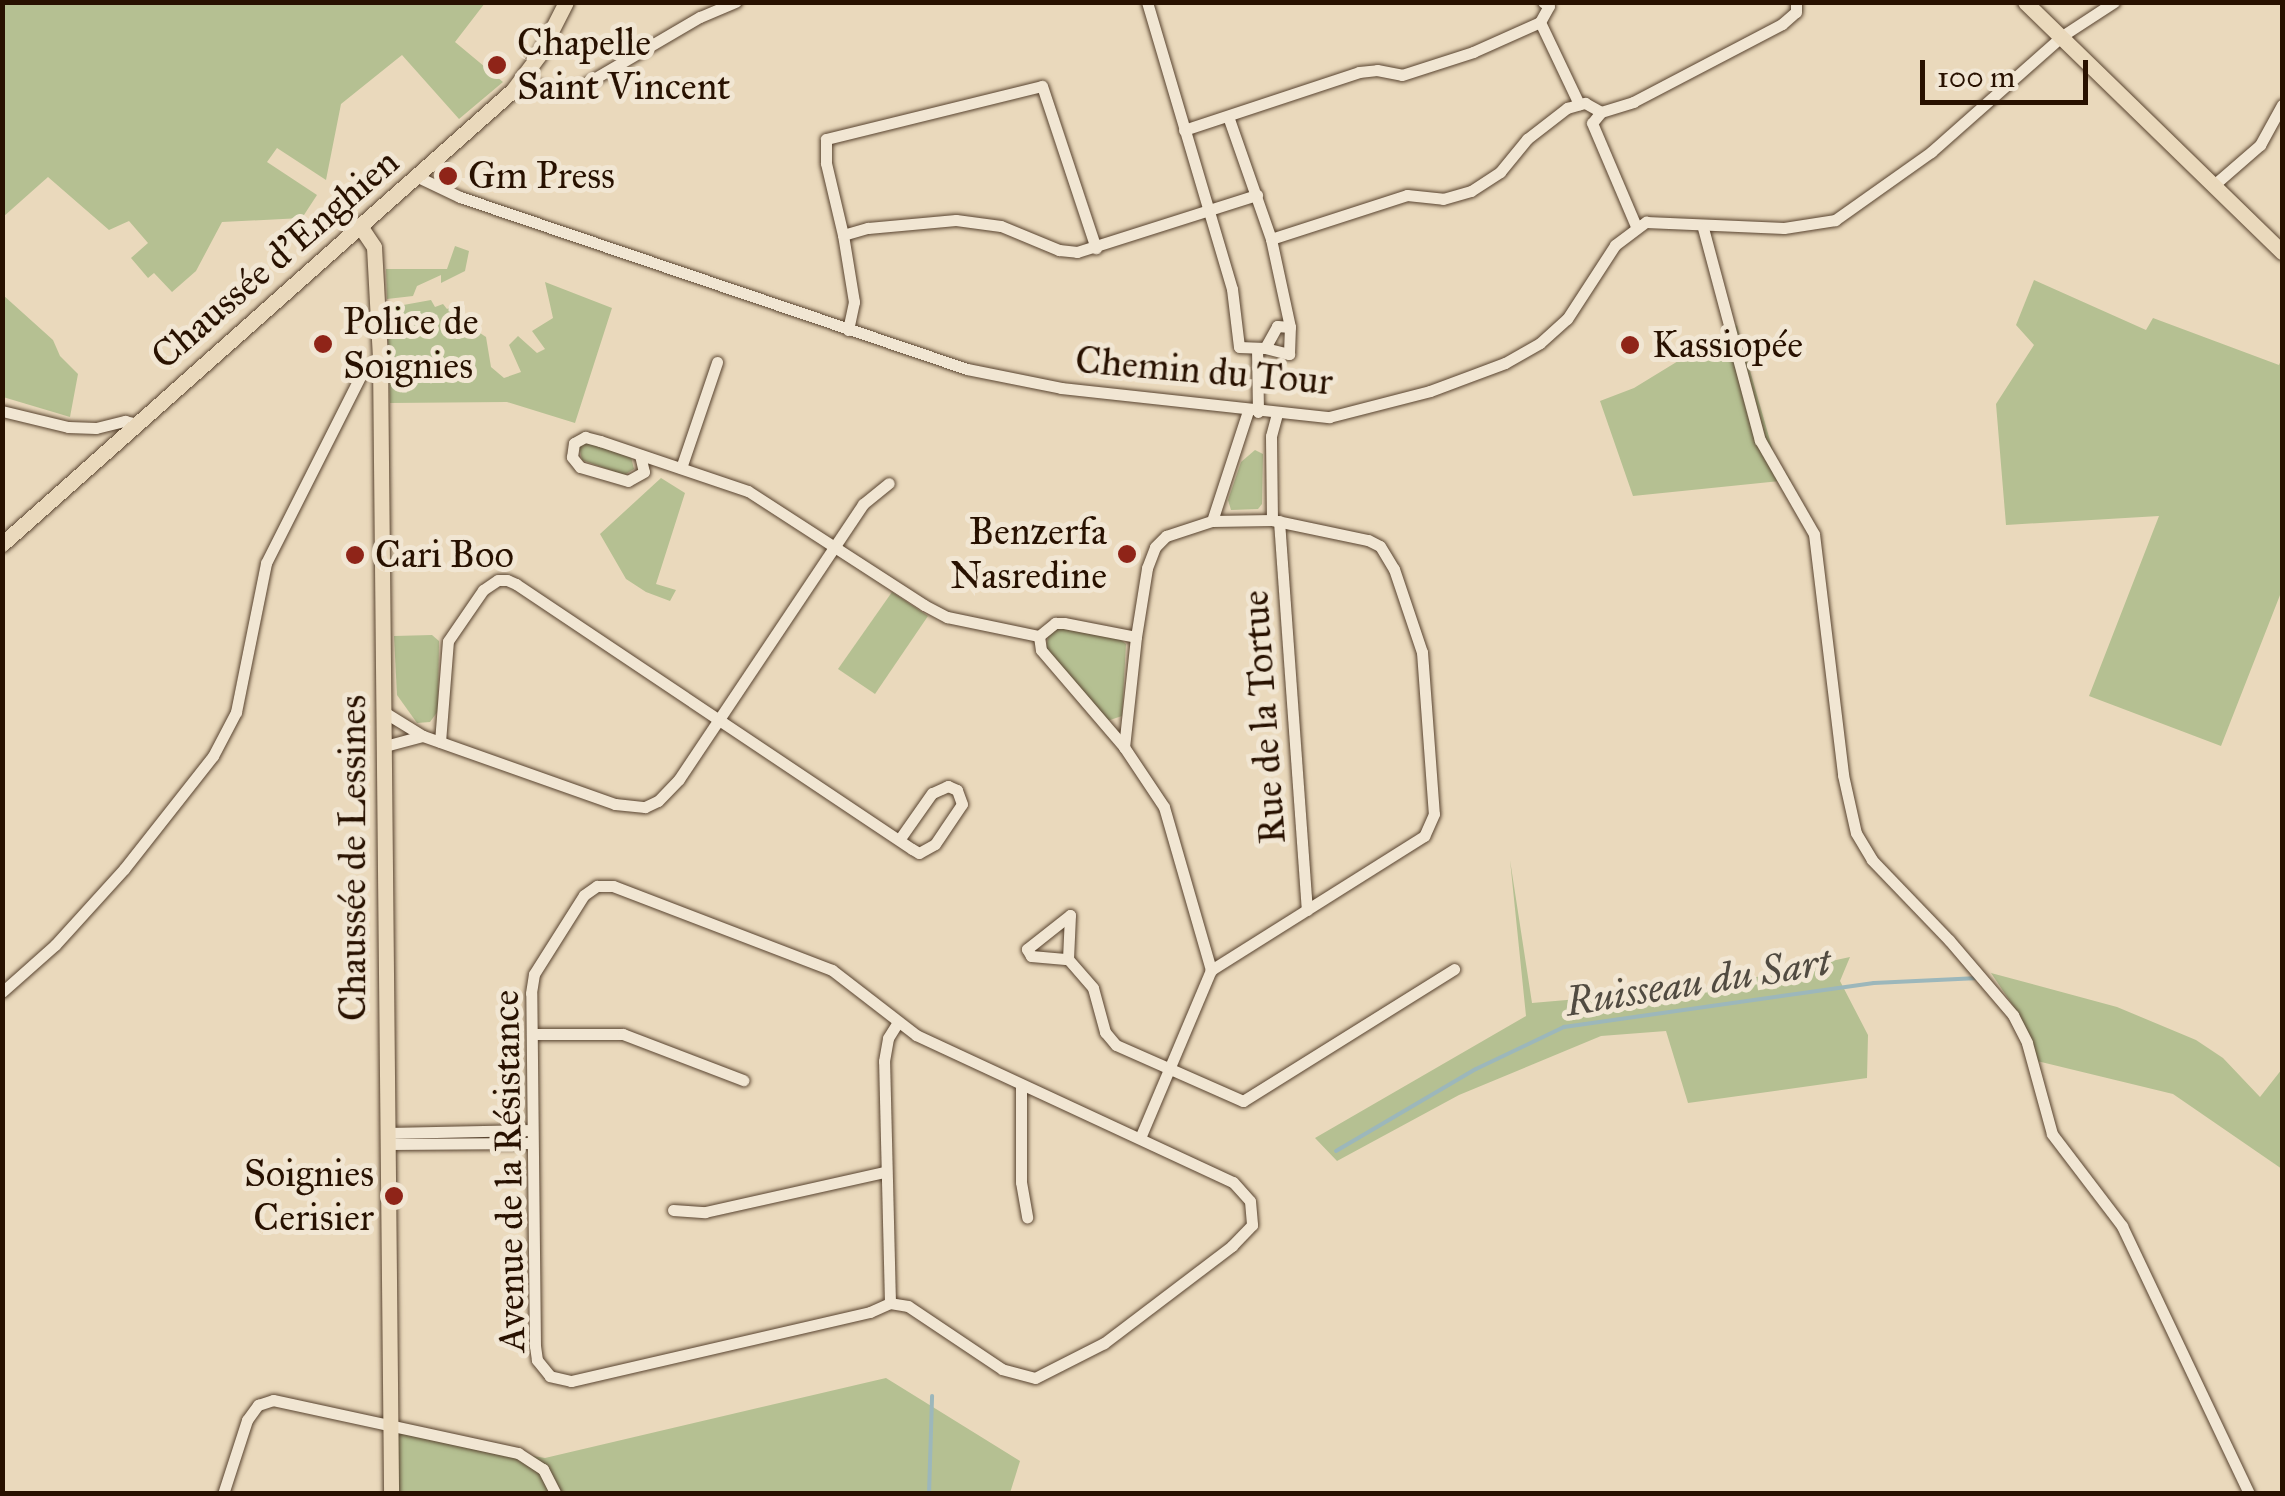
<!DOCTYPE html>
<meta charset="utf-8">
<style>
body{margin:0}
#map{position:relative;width:2285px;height:1496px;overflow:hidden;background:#ead9bc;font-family:"IM FELL Great Primer",serif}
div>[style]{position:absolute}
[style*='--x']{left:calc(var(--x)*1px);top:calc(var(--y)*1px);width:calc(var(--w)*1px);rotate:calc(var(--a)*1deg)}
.green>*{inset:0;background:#b5c092}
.stream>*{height:4px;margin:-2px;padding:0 2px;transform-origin:2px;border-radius:2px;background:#9cb7bb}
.roads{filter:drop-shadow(0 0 2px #58432f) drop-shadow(0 0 2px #58432f)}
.minor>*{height:11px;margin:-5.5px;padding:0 5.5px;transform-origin:5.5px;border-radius:5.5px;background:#f1e6d3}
.major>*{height:15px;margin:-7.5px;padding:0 7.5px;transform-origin:7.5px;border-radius:7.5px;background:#ead9bc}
.dots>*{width:28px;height:28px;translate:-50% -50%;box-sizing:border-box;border:5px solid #f1e6d3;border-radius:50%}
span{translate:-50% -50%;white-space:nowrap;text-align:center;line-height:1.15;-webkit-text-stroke:10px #f1e6d3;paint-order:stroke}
.poi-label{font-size:38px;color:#281100}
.left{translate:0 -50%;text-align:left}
.right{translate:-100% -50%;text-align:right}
.street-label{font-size:38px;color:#281100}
.water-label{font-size:40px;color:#514b41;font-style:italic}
.frame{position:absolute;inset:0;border:5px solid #281100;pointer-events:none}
.scale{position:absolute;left:1920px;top:60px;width:168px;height:45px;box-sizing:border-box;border:5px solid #281100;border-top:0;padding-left:12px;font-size:30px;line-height:35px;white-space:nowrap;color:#281100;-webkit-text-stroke:8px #f1e6d3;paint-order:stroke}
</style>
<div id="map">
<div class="green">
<div style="clip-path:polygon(3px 2px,485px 3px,455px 42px,503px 82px,459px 119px,402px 55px,341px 104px,326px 180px,277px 148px,267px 162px,317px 195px,302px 218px,222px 222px,196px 271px,172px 292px,154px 273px,148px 278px,131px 258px,148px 243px,129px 221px,109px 230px,48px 177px,3px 217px)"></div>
<div style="clip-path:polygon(455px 246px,469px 251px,465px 271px,441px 283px,441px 275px,417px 286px,413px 296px,387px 299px,386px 269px,447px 269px)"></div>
<div style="clip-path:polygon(2034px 280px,2146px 330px,2153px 318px,2279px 365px,2282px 358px,2282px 590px,2221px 746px,2089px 696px,2159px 516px,2006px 525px,1996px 404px,2034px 345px,2016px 325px)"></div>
<div style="clip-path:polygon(545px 282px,612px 308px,575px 423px,507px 402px,390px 403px,387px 308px,431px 300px,435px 307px,443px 304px,447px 309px,462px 302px,456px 317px,486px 337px,491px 367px,504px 378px,521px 372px,509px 345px,518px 336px,537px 353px,545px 349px,532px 331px,553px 318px)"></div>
<div style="clip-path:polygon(3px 295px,53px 340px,60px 356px,78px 374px,70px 417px,3px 397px)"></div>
<div style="clip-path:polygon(1737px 325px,1775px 458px,1791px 480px,1633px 496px,1600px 401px,1634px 388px)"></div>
<div style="clip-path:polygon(589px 442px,631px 457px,634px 469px,624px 475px,582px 460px,579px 445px)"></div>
<div style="clip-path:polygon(1255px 450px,1263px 454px,1262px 504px,1258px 509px,1231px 510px,1228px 500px,1241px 462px)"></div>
<div style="clip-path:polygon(661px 478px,685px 493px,656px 584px,676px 590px,670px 601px,646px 592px,626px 579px,600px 534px)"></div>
<div style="clip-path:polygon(892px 592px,928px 616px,875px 694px,838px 669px)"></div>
<div style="clip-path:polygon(1058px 628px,1120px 639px,1126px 644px,1122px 716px,1107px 721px,1046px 648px,1049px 633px)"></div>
<div style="clip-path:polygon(432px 635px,439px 641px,438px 711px,430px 722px,417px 723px,397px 695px,394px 636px)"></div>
<div style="clip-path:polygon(1510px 860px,1532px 1003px,1705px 988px,1850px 957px,1840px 981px,1868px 1035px,1867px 1078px,1688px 1103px,1666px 1031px,1601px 1036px,1459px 1095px,1337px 1161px,1315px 1138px,1526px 1016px)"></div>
<div style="clip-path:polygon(1991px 973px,2117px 1007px,2196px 1040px,2223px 1058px,2260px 1097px,2282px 1069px,2282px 1169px,2173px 1094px,2037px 1061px,2016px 1010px)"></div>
<div style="clip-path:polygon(886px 1378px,1020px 1461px,1010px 1493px,397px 1494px,397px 1433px,545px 1458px)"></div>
</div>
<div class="stream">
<div style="--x:1336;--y:1151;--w:162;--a:-30.4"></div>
<div style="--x:1476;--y:1069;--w:98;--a:-25.5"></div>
<div style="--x:1564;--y:1027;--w:313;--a:-8.1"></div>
<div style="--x:1874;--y:983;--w:105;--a:-2.7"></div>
<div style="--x:929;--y:1494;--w:98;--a:-88.2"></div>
</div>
<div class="roads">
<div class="minor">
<div style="--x:1147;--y:2;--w:299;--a:73.5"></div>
<div style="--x:1232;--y:289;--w:58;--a:83.1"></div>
<div style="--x:1239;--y:347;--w:26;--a:2"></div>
<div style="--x:1265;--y:348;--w:25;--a:-61"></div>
<div style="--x:1277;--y:326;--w:13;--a:4"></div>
<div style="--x:1290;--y:327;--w:90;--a:-102.2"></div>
<div style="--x:1271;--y:239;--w:127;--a:-109.3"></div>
<div style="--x:1540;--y:22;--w:91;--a:64.6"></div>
<div style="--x:523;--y:78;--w:31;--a:25"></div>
<div style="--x:551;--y:91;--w:29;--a:-8"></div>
<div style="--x:580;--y:87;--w:139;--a:-30.3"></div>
<div style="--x:700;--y:17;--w:39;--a:-23"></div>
<div style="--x:1601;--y:112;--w:34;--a:-17"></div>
<div style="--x:1633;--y:102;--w:168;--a:-27.6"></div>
<div style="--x:1782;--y:24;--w:18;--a:-41"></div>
<div style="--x:1796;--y:12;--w:10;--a:-90"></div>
<div style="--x:1601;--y:112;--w:14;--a:129"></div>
<div style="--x:1592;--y:123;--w:112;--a:66.9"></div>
<div style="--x:1184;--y:130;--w:184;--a:-18.3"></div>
<div style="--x:1359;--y:72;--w:18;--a:-6"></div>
<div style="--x:1377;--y:70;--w:25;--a:11"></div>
<div style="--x:1402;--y:75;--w:75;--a:-17.9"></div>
<div style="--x:1473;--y:52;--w:73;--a:-24.1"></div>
<div style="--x:1540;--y:22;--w:18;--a:-61"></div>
<div style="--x:1549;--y:6;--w:7;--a:-146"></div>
<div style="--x:418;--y:177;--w:47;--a:25.5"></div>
<div style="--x:460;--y:197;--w:535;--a:18.74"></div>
<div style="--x:967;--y:369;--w:96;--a:11.4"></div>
<div style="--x:1061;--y:388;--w:270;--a:6.2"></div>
<div style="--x:1329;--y:417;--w:104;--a:-14.4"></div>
<div style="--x:1430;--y:391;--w:80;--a:-20.5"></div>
<div style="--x:1505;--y:363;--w:40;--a:-29.7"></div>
<div style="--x:1540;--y:343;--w:36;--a:-42"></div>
<div style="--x:1567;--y:319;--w:88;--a:-57"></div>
<div style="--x:1615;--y:245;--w:39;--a:-37"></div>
<div style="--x:1646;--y:222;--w:138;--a:2.5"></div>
<div style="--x:1784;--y:228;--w:52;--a:-8.9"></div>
<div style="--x:1835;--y:220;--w:118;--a:-35.3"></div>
<div style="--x:1931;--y:152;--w:175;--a:-41.5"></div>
<div style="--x:2062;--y:36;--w:62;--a:-33.2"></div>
<div style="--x:2215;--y:184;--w:60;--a:-40.9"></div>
<div style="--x:2260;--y:145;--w:46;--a:-61.2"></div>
<div style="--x:1703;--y:228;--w:220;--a:75"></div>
<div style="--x:1760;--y:440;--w:108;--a:60.1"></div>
<div style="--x:1814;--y:534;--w:243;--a:83.1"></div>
<div style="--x:1843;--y:775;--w:59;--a:77.4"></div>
<div style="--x:1856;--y:833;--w:31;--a:59"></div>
<div style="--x:1872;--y:860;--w:111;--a:46.1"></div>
<div style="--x:1949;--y:940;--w:99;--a:49.5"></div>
<div style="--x:2013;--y:1015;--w:31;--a:63"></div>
<div style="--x:2027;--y:1043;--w:94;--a:74.6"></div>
<div style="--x:2052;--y:1134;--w:116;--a:52.7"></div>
<div style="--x:2122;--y:1226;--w:297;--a:64.6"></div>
<div style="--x:843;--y:235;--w:74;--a:-103.3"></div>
<div style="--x:826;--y:163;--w:24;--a:-90"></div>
<div style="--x:826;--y:139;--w:222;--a:-13.8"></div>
<div style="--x:1042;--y:86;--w:171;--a:71.6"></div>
<div style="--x:1271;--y:239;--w:143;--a:-17.9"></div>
<div style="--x:1407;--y:195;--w:36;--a:6"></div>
<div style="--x:1443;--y:199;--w:29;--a:-16"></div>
<div style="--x:1471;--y:191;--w:35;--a:-33"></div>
<div style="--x:1500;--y:172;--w:43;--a:-50.7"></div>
<div style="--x:1527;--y:139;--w:51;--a:-37.8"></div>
<div style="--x:1567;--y:108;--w:19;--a:-16"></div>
<div style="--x:1585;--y:103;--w:18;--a:29"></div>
<div style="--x:848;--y:330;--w:29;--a:-78"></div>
<div style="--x:854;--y:302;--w:68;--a:-99.3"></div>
<div style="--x:843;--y:235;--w:26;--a:-16"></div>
<div style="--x:868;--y:228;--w:88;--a:-5.2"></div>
<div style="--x:956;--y:220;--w:45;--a:7.6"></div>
<div style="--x:1001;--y:226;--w:63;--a:22.5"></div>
<div style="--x:1059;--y:250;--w:18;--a:6"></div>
<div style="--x:1077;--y:252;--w:189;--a:-17.6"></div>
<div style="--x:1257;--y:348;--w:64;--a:89.1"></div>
<div style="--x:1265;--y:348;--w:25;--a:14"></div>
<div style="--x:1289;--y:354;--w:27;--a:-88"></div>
<div style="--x:2;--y:411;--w:68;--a:13.6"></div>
<div style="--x:68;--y:427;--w:28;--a:2"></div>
<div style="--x:96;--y:428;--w:30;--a:-14"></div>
<div style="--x:125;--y:421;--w:12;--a:14"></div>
<div style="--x:640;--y:455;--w:17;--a:77"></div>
<div style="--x:644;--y:472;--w:18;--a:151"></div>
<div style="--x:628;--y:481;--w:50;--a:-163.7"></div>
<div style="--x:580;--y:467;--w:13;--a:-129"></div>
<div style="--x:572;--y:457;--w:14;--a:-82"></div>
<div style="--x:574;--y:443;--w:13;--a:-29"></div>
<div style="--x:585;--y:437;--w:16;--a:15"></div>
<div style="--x:600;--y:441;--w:156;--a:18.7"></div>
<div style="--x:748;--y:491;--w:210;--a:32.9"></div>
<div style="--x:924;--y:605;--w:26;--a:28"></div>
<div style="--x:947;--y:617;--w:94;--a:11.7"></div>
<div style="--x:681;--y:468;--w:112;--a:-71.2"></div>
<div style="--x:1272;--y:520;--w:84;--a:-90.7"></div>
<div style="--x:1271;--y:436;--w:23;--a:-75"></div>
<div style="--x:1212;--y:521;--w:116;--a:-71.9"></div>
<div style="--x:1279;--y:521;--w:390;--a:85.9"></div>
<div style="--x:1039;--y:636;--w:14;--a:82"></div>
<div style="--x:1041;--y:650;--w:128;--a:49.4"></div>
<div style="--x:1124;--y:747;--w:72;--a:56.3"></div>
<div style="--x:1164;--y:807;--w:170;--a:73.9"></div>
<div style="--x:1039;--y:636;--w:21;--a:-39"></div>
<div style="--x:1055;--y:623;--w:9;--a:0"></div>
<div style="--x:1064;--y:623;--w:73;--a:11"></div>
<div style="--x:1136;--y:637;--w:111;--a:96.2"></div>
<div style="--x:1136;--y:637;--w:70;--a:-80.9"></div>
<div style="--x:1147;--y:568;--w:22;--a:-69"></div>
<div style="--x:1155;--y:547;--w:16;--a:-45"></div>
<div style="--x:1166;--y:536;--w:48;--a:-18.1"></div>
<div style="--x:1212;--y:521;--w:60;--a:-1"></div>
<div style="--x:1272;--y:520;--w:98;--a:11.8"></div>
<div style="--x:1368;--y:540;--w:13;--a:27"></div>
<div style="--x:1380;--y:546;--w:27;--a:59"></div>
<div style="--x:1394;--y:569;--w:88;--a:71.4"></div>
<div style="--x:1422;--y:652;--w:162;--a:85.8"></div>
<div style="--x:1434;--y:814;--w:24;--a:114"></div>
<div style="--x:1424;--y:836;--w:252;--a:147.8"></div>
<div style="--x:1211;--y:970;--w:182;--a:112.9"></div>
<div style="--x:384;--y:712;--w:46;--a:31.6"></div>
<div style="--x:423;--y:736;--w:204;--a:19.5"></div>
<div style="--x:615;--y:804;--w:30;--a:6"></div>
<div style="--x:645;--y:807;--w:14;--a:-25"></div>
<div style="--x:658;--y:801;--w:30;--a:-46"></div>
<div style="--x:679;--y:779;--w:331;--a:-56.2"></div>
<div style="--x:863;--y:504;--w:33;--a:-39"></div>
<div style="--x:440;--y:742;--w:101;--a:-85.5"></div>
<div style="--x:448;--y:641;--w:62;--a:-55.5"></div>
<div style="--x:483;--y:590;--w:18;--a:-34"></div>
<div style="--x:498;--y:580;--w:9;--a:0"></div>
<div style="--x:507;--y:580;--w:10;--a:24"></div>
<div style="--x:516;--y:584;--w:476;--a:33.8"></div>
<div style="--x:912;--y:849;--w:8;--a:30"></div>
<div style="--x:919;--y:853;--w:18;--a:-29"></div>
<div style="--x:935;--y:844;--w:48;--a:-56"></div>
<div style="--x:962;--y:804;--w:15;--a:-110"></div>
<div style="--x:957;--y:790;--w:10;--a:-156"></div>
<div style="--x:948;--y:786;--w:17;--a:156"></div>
<div style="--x:932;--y:793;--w:57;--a:125.1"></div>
<div style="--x:385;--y:746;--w:39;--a:-15"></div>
<div style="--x:597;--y:886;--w:16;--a:0"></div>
<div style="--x:613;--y:886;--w:235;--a:21"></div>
<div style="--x:832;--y:970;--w:106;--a:37.7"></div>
<div style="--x:916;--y:1035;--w:349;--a:24.9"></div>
<div style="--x:1233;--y:1182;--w:25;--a:48"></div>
<div style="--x:1250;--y:1201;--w:24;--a:85"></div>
<div style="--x:1252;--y:1225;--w:29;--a:134"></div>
<div style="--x:1232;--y:1246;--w:161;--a:142.8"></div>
<div style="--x:1104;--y:1343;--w:77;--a:153.1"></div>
<div style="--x:1035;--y:1378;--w:34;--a:-165"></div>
<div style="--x:1002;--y:1369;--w:113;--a:-146.2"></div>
<div style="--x:908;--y:1306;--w:18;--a:-171"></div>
<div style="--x:890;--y:1303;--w:22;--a:156"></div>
<div style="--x:870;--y:1312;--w:307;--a:167"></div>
<div style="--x:571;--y:1381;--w:22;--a:-167"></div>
<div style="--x:550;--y:1376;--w:21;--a:-129"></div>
<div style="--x:537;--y:1360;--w:14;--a:-98"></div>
<div style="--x:535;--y:1346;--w:353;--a:-90.6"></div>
<div style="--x:531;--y:993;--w:19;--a:-81"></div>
<div style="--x:534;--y:974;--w:93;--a:-57.7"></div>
<div style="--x:584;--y:895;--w:16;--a:-35"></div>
<div style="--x:1068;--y:959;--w:44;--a:-87.4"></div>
<div style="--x:1070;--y:915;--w:55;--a:141.7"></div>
<div style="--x:1027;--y:949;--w:8;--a:60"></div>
<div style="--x:1031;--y:956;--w:37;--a:5"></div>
<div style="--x:1068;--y:959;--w:38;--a:49"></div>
<div style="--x:1093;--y:988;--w:46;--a:74.7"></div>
<div style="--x:1105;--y:1032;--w:17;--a:50"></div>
<div style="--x:1116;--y:1045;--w:139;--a:23.8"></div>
<div style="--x:1243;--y:1101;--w:249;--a:-32"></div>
<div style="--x:2;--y:992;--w:71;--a:-41.6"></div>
<div style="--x:55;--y:945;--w:103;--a:-47.8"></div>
<div style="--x:124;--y:869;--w:144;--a:-51.8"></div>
<div style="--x:213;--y:756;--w:50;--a:-62.4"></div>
<div style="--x:236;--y:712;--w:152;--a:-78.6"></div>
<div style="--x:266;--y:563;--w:215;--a:-63.2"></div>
<div style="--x:363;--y:371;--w:21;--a:-35"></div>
<div style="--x:532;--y:1034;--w:91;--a:0"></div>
<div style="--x:623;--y:1034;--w:129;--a:21"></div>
<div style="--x:1021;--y:1085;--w:97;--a:90"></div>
<div style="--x:1021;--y:1182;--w:36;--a:80"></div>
<div style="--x:387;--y:1133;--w:145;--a:-1.2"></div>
<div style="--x:387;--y:1144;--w:145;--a:-0.4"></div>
<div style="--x:673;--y:1210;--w:32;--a:4"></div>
<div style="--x:705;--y:1212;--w:183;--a:-12.6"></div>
<div style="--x:890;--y:1303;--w:242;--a:-91.4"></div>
<div style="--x:884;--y:1061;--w:23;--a:-80"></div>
<div style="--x:888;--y:1038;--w:19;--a:-58"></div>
<div style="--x:223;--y:1494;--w:78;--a:-72"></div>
<div style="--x:247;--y:1420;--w:19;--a:-54"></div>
<div style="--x:258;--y:1405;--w:16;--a:-18"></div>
<div style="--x:273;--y:1400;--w:251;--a:12.2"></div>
<div style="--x:518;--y:1453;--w:30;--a:33"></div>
<div style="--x:543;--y:1469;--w:28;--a:63"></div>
</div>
<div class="major">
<div style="--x:2025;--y:2;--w:359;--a:44.2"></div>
<div style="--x:360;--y:226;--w:25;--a:56"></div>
<div style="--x:374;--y:247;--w:112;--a:86.9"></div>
<div style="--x:380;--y:359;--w:1135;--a:89.44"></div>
<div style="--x:2;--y:544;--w:684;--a:-41.62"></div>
<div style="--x:513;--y:90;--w:44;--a:-53.4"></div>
<div style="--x:539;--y:55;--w:59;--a:-63"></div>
</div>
</div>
<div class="dots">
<div style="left:497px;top:65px;background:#8f2418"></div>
<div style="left:448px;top:176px;background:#8f2418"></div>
<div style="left:323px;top:344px;background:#8f2418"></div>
<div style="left:1630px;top:345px;background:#8f2418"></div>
<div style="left:1127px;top:554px;background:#8f2418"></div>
<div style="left:355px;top:555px;background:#8f2418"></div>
<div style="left:394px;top:1196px;background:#8f2418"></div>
</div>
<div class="poi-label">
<span class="left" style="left:517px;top:65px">Chapelle<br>Saint Vincent</span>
<span class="left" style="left:468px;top:176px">Gm Press</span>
<span class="left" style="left:343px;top:344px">Police de<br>Soignies</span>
<span class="left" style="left:1652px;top:345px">Kassiopée</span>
<span class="right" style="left:1107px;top:554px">Benzerfa<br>Nasredine</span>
<span class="left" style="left:375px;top:555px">Cari Boo</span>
<span class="right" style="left:374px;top:1196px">Soignies<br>Cerisier</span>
</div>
<div class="street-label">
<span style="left:275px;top:259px;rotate:-41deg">Chaussée d'Enghien</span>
<span style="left:1204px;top:371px;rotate:5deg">Chemin du Tour</span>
<span style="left:1264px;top:717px;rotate:-94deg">Rue de la Tortue</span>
<span style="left:353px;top:858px;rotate:-90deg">Chaussée de Lessines</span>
<span style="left:509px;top:1171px;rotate:-91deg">Avenue de la Résistance</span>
</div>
<div class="water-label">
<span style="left:1698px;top:982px;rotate:-9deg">Ruisseau du Sart</span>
</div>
<div class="frame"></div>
<div class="scale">100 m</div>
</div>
